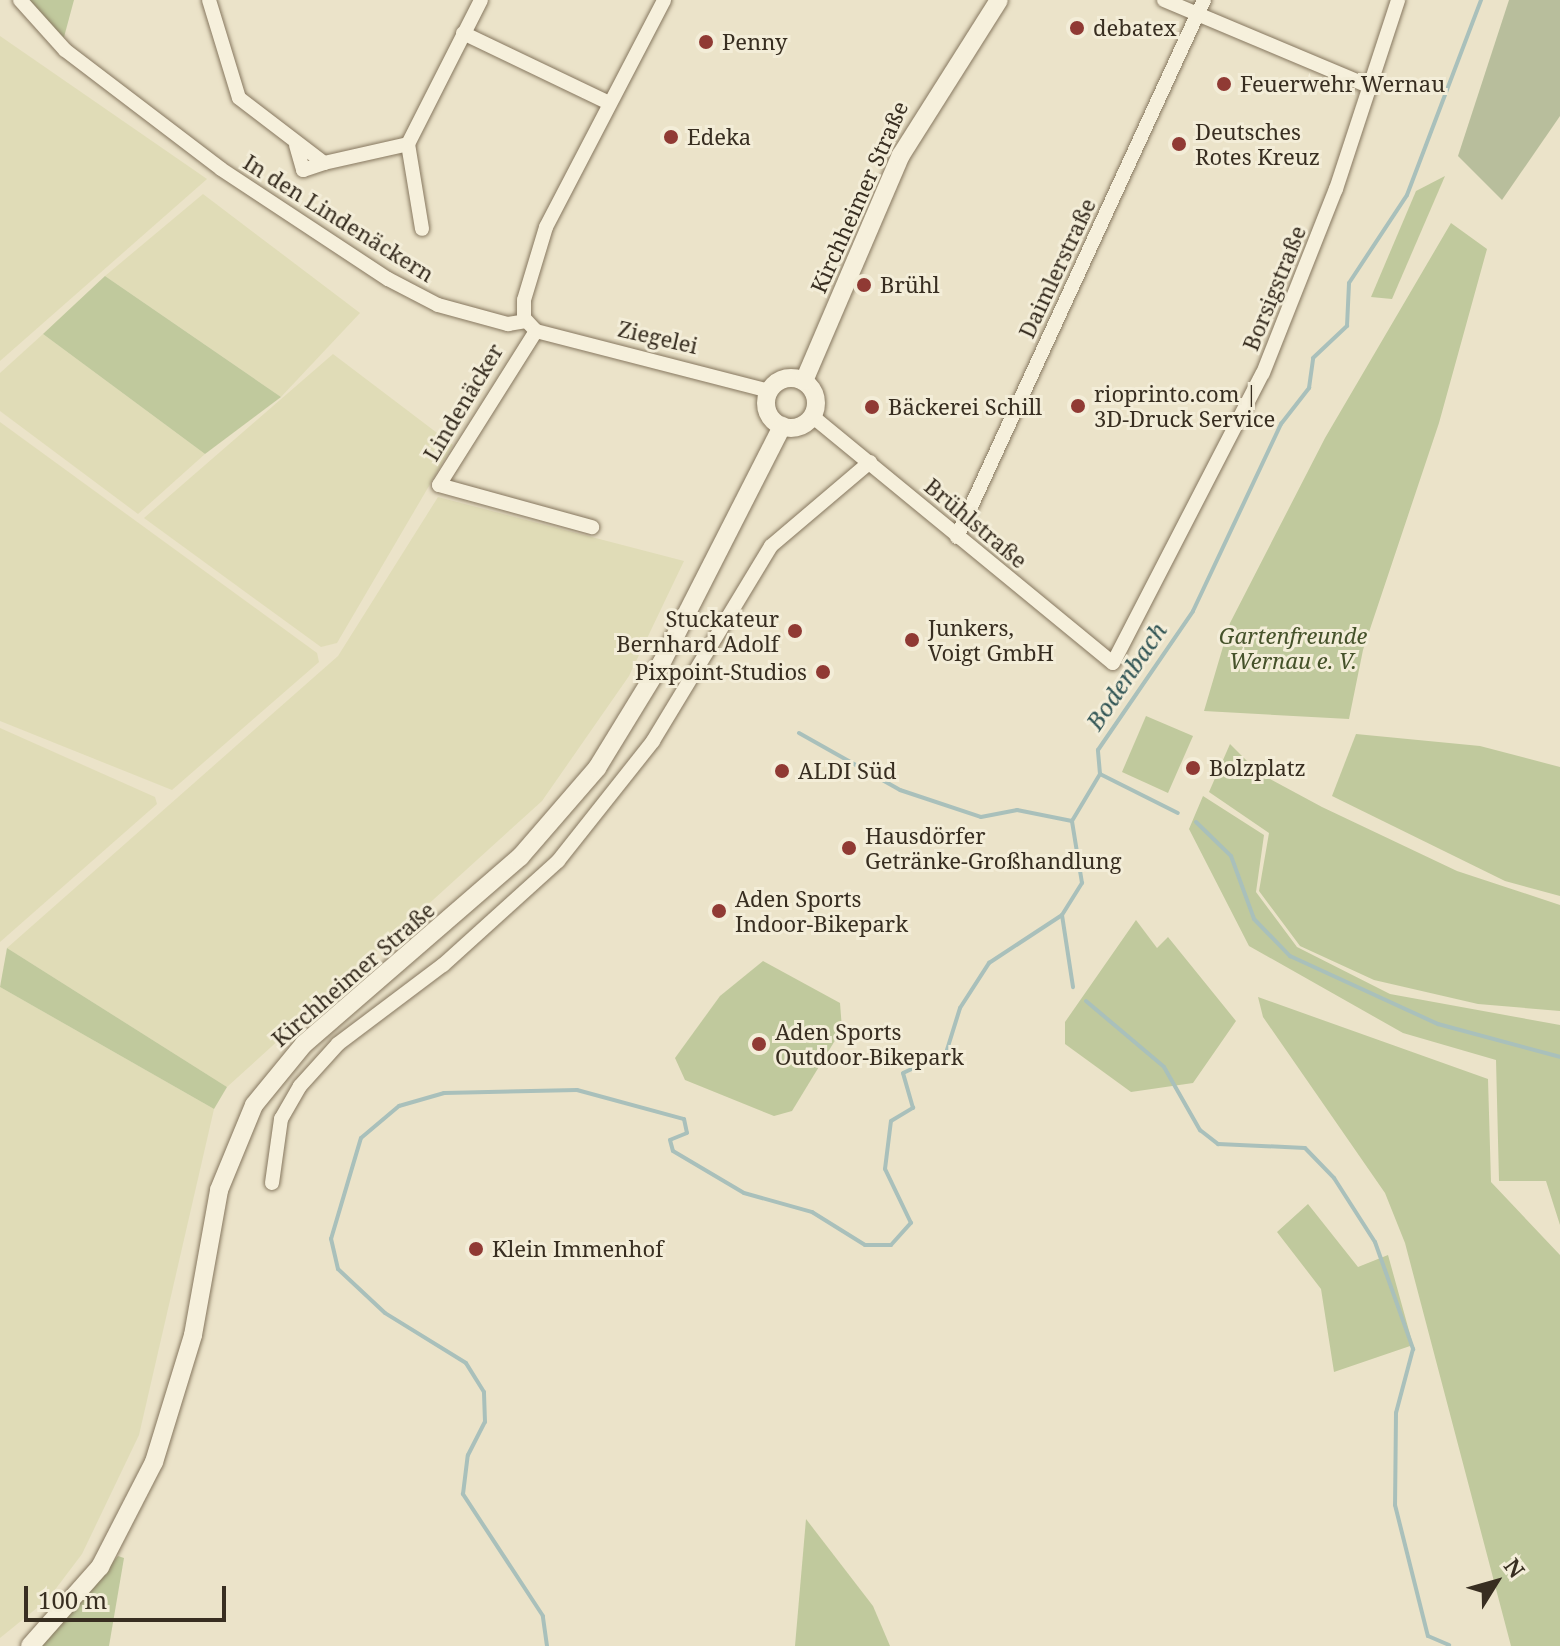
<!DOCTYPE html>
<meta charset="utf-8">
<style>
body{margin:0}
#map{position:relative;width:1560px;height:1646px;overflow:hidden;background:#ebe3c9;font-family:"Noto Serif",serif}
div>[style]{position:absolute}
[style*='--x']{left:calc(var(--x)*1px);top:calc(var(--y)*1px);width:calc(var(--w)*1px);rotate:calc(var(--a)*1deg)}
.farmland>*{inset:0;background:#e0dcb7}
.green>*{inset:0;background:#c0c99d}
.cemetery>*{inset:0;background:#b8be9c}
.stream>*{height:4px;margin:-2px;padding:0 2px;transform-origin:2px;border-radius:2px;background:#a9c0bb}
.roads{filter:drop-shadow(0 0 2px #86775f) drop-shadow(0 0 2px #86775f)}
.minor>*{height:14px;margin:-7px;padding:0 7px;transform-origin:7px;border-radius:7px;background:#f6f0dc}
.secondary>*{height:18px;margin:-9px;padding:0 9px;transform-origin:9px;border-radius:9px;background:#f6f0dc}
.secondary>.ring{margin:-9px;padding:0;box-sizing:content-box;background:none;border:18px solid #f6f0dc;border-radius:50%}
.dots>*{width:22px;height:22px;translate:-50% -50%;box-sizing:border-box;border:4px solid #f3edd8;border-radius:50%}
span{translate:-50% -50%;white-space:nowrap;text-align:center;line-height:1.15;-webkit-text-stroke:6px #f3edd8;paint-order:stroke}
.poi-label{font-size:22px;color:#382e21}
.left{translate:0 -50%;text-align:left}
.right{translate:-100% -50%;text-align:right}
.street-label{font-size:22px;color:#382e21}
.park-label{font-size:22px;color:#45522a;font-style:italic}
.water-label{font-size:24px;color:#325656;font-style:italic}
.north{position:absolute;left:1456px;top:1542px;width:80px;height:80px;-webkit-text-stroke:6px #f3edd8;paint-order:stroke;rotate:53deg;font-size:22px;font-weight:700;line-height:32px;text-align:center;color:#382e21}
.north::after{content:'';display:block;margin:auto;width:28px;height:36px;background:#382e21;clip-path:polygon(50% 0,100% 100%,50% 72%,0 100%)}
.scale{position:absolute;left:24px;top:1586px;width:202px;height:36px;box-sizing:border-box;border:4px solid #382e21;border-top:0;padding-left:10px;font-size:24px;line-height:28px;white-space:nowrap;color:#382e21;-webkit-text-stroke:6px #f3edd8;paint-order:stroke}
</style>
<div id="map">
<div class="farmland">
<div style="clip-path:polygon(0 36px,207px 179px,0 361px)"></div>
<div style="clip-path:polygon(203px 194px,360px 313px,281px 397px,105px 276px)"></div>
<div style="clip-path:polygon(43px 334px,205px 454px,138px 514px,0 411px,0 373px)"></div>
<div style="clip-path:polygon(333px 354px,453px 445px,337px 643px,321px 647px,144px 518px)"></div>
<div style="clip-path:polygon(0 422px,317px 653px,319px 662px,172px 790px,0 721px)"></div>
<div style="clip-path:polygon(438px 497px,684px 561px,629px 676px,542px 801px,227px 1087px,7px 948px,338px 656px)"></div>
<div style="clip-path:polygon(0 728px,155px 797px,157px 804px,0 942px)"></div>
<div style="clip-path:polygon(0 987px,214px 1109px,139px 1435px,82px 1554px,48px 1599px,0 1638px)"></div>
</div>
<div class="green">
<div style="clip-path:polygon(29px 0,74px 0,64px 37px,63px 37px)"></div>
<div style="clip-path:polygon(1445px 176px,1392px 299px,1371px 297px,1416px 191px)"></div>
<div style="clip-path:polygon(1451px 223px,1487px 249px,1439px 423px,1363px 650px,1349px 719px,1204px 711px,1230px 623px,1325px 438px)"></div>
<div style="clip-path:polygon(105px 276px,281px 397px,205px 454px,43px 334px)"></div>
<div style="clip-path:polygon(1146px 716px,1193px 736px,1168px 793px,1122px 772px)"></div>
<div style="clip-path:polygon(1356px 734px,1480px 746px,1560px 767px,1560px 896px,1505px 881px,1332px 796px)"></div>
<div style="clip-path:polygon(1230px 744px,1259px 773px,1322px 807px,1457px 871px,1560px 905px,1560px 1011px,1478px 1004px,1374px 980px,1300px 946px,1259px 891px,1269px 833px,1209px 792px)"></div>
<div style="clip-path:polygon(1203px 796px,1264px 835px,1256px 892px,1297px 947px,1390px 994px,1560px 1025px,1560px 1225px,1546px 1181px,1499px 1181px,1496px 1060px,1403px 1033px,1249px 946px,1189px 829px)"></div>
<div style="clip-path:polygon(1136px 920px,1157px 948px,1168px 937px,1236px 1021px,1193px 1083px,1131px 1092px,1065px 1044px,1065px 1022px)"></div>
<div style="clip-path:polygon(7px 948px,227px 1087px,214px 1109px,0 987px)"></div>
<div style="clip-path:polygon(763px 961px,840px 1003px,842px 1029px,792px 1111px,774px 1116px,685px 1080px,675px 1058px,720px 996px)"></div>
<div style="clip-path:polygon(1258px 997px,1488px 1079px,1491px 1182px,1560px 1255px,1560px 1646px,1511px 1646px,1405px 1243px,1385px 1193px,1263px 1017px)"></div>
<div style="clip-path:polygon(1308px 1204px,1358px 1267px,1388px 1255px,1413px 1345px,1334px 1372px,1321px 1289px,1277px 1232px)"></div>
<div style="clip-path:polygon(806px 1519px,873px 1606px,890px 1646px,795px 1646px)"></div>
<div style="clip-path:polygon(118px 1556px,124px 1558px,109px 1646px,42px 1646px)"></div>
</div>
<div class="cemetery">
<div style="clip-path:polygon(1509px 0,1560px 0,1560px 116px,1502px 200px,1458px 156px)"></div>
</div>
<div class="stream">
<div style="--x:799;--y:733;--w:116;--a:29.4"></div>
<div style="--x:900;--y:790;--w:85;--a:18.4"></div>
<div style="--x:981;--y:817;--w:37;--a:-11"></div>
<div style="--x:1017;--y:810;--w:56;--a:11.3"></div>
<div style="--x:1100;--y:774;--w:87;--a:26.6"></div>
<div style="--x:1196;--y:822;--w:49;--a:44.2"></div>
<div style="--x:1231;--y:856;--w:67;--a:69.9"></div>
<div style="--x:1254;--y:919;--w:52;--a:45.8"></div>
<div style="--x:1290;--y:956;--w:163;--a:24.7"></div>
<div style="--x:1438;--y:1024;--w:126;--a:15.1"></div>
<div style="--x:1062;--y:915;--w:73;--a:81.3"></div>
<div style="--x:1086;--y:1001;--w:102;--a:40.2"></div>
<div style="--x:1164;--y:1067;--w:73;--a:60.3"></div>
<div style="--x:1200;--y:1130;--w:23;--a:38"></div>
<div style="--x:1218;--y:1144;--w:87;--a:2.6"></div>
<div style="--x:1305;--y:1148;--w:42;--a:46"></div>
<div style="--x:1334;--y:1178;--w:76;--a:57.4"></div>
<div style="--x:1375;--y:1242;--w:114;--a:70.4"></div>
<div style="--x:1413;--y:1349;--w:66;--a:104.9"></div>
<div style="--x:1396;--y:1413;--w:92;--a:90.6"></div>
<div style="--x:1395;--y:1505;--w:135;--a:75.9"></div>
<div style="--x:1428;--y:1636;--w:23;--a:23"></div>
<div style="--x:547;--y:1646;--w:30;--a:-98"></div>
<div style="--x:543;--y:1616;--w:146;--a:-123.3"></div>
<div style="--x:463;--y:1494;--w:39;--a:-83"></div>
<div style="--x:468;--y:1455;--w:37;--a:-63"></div>
<div style="--x:485;--y:1422;--w:30;--a:-92"></div>
<div style="--x:484;--y:1392;--w:34;--a:-122"></div>
<div style="--x:466;--y:1363;--w:95;--a:-148.3"></div>
<div style="--x:385;--y:1313;--w:64;--a:-136.9"></div>
<div style="--x:338;--y:1269;--w:31;--a:-103"></div>
<div style="--x:331;--y:1239;--w:105;--a:-73.5"></div>
<div style="--x:361;--y:1138;--w:50;--a:-40.1"></div>
<div style="--x:399;--y:1106;--w:47;--a:-16.1"></div>
<div style="--x:444;--y:1093;--w:133;--a:-1.3"></div>
<div style="--x:577;--y:1090;--w:111;--a:15.2"></div>
<div style="--x:684;--y:1119;--w:14;--a:78"></div>
<div style="--x:687;--y:1133;--w:18;--a:158"></div>
<div style="--x:670;--y:1140;--w:11;--a:75"></div>
<div style="--x:673;--y:1151;--w:82;--a:30.6"></div>
<div style="--x:744;--y:1193;--w:71;--a:15.6"></div>
<div style="--x:812;--y:1212;--w:62;--a:31.9"></div>
<div style="--x:865;--y:1245;--w:26;--a:0"></div>
<div style="--x:891;--y:1245;--w:30;--a:-48"></div>
<div style="--x:911;--y:1223;--w:60;--a:-115.7"></div>
<div style="--x:885;--y:1169;--w:48;--a:-82.9"></div>
<div style="--x:891;--y:1121;--w:26;--a:-31"></div>
<div style="--x:913;--y:1108;--w:36;--a:-106"></div>
<div style="--x:903;--y:1073;--w:47;--a:-24.9"></div>
<div style="--x:946;--y:1053;--w:47;--a:-72.7"></div>
<div style="--x:960;--y:1008;--w:54;--a:-57.2"></div>
<div style="--x:989;--y:963;--w:87;--a:-33.3"></div>
<div style="--x:1062;--y:915;--w:38;--a:-58"></div>
<div style="--x:1082;--y:883;--w:63;--a:-99.2"></div>
<div style="--x:1072;--y:821;--w:55;--a:-59.2"></div>
<div style="--x:1100;--y:774;--w:24;--a:-95"></div>
<div style="--x:1098;--y:750;--w:168;--a:-55.6"></div>
<div style="--x:1193;--y:611;--w:207;--a:-64.8"></div>
<div style="--x:1281;--y:424;--w:46;--a:-52.1"></div>
<div style="--x:1309;--y:388;--w:30;--a:-82"></div>
<div style="--x:1313;--y:358;--w:47;--a:-43.3"></div>
<div style="--x:1347;--y:326;--w:43;--a:-87.3"></div>
<div style="--x:1349;--y:283;--w:105;--a:-56.6"></div>
<div style="--x:1407;--y:195;--w:209;--a:-69.2"></div>
</div>
<div class="roads">
<div class="minor">
<div style="--x:20;--y:0;--w:67;--a:48"></div>
<div style="--x:65;--y:50;--w:196;--a:37.3"></div>
<div style="--x:221;--y:169;--w:200;--a:33.4"></div>
<div style="--x:388;--y:279;--w:56;--a:27.5"></div>
<div style="--x:438;--y:305;--w:73;--a:15.2"></div>
<div style="--x:508;--y:324;--w:18;--a:-9"></div>
<div style="--x:209;--y:0;--w:102;--a:73"></div>
<div style="--x:239;--y:98;--w:107;--a:37.4"></div>
<div style="--x:324;--y:163;--w:86;--a:-12.7"></div>
<div style="--x:408;--y:144;--w:161;--a:-63.1"></div>
<div style="--x:1164;--y:0;--w:222;--a:22.8"></div>
<div style="--x:463;--y:33;--w:160;--a:25.6"></div>
<div style="--x:408;--y:144;--w:86;--a:80.6"></div>
<div style="--x:296;--y:145;--w:26;--a:74"></div>
<div style="--x:303;--y:170;--w:22;--a:-18"></div>
<div style="--x:536;--y:331;--w:18;--a:-133"></div>
<div style="--x:524;--y:318;--w:18;--a:-90"></div>
<div style="--x:524;--y:300;--w:76;--a:-73.2"></div>
<div style="--x:546;--y:227;--w:256;--a:-62.5"></div>
<div style="--x:536;--y:331;--w:182;--a:122.2"></div>
<div style="--x:439;--y:485;--w:159;--a:15.4"></div>
<div style="--x:536;--y:331;--w:241;--a:14.4"></div>
<div style="--x:812;--y:416;--w:389;--a:39.4"></div>
<div style="--x:1113;--y:663;--w:326;--a:-62.7"></div>
<div style="--x:1263;--y:373;--w:198;--a:-68.4"></div>
<div style="--x:1336;--y:189;--w:199;--a:-71.8"></div>
<div style="--x:957;--y:537;--w:591;--a:-65.3"></div>
<div style="--x:272;--y:1183;--w:65;--a:-82"></div>
<div style="--x:281;--y:1119;--w:38;--a:-60"></div>
<div style="--x:300;--y:1086;--w:57;--a:-47.9"></div>
<div style="--x:338;--y:1044;--w:131;--a:-37"></div>
<div style="--x:443;--y:965;--w:155;--a:-42.1"></div>
<div style="--x:558;--y:861;--w:153;--a:-51.6"></div>
<div style="--x:653;--y:741;--w:228;--a:-58.8"></div>
<div style="--x:771;--y:546;--w:130;--a:-40.3"></div>
</div>
<div class="secondary">
<div class="ring" style="left:766px;top:378px;width:32px;height:32px"></div>
<div style="--x:804;--y:381;--w:246;--a:-66.8"></div>
<div style="--x:901;--y:155;--w:183;--a:-57.7"></div>
<div style="--x:30;--y:1646;--w:106;--a:-48.5"></div>
<div style="--x:100;--y:1567;--w:118;--a:-62.8"></div>
<div style="--x:154;--y:1462;--w:133;--a:-72.9"></div>
<div style="--x:193;--y:1335;--w:147;--a:-79.8"></div>
<div style="--x:219;--y:1190;--w:92;--a:-67.6"></div>
<div style="--x:254;--y:1105;--w:79;--a:-50.7"></div>
<div style="--x:304;--y:1044;--w:286;--a:-40.9"></div>
<div style="--x:520;--y:857;--w:118;--a:-49.1"></div>
<div style="--x:597;--y:768;--w:124;--a:-58.5"></div>
<div style="--x:662;--y:662;--w:265;--a:-63"></div>
</div>
</div>
<div class="dots">
<div style="left:1077px;top:28px;background:#903a34"></div>
<div style="left:706px;top:42px;background:#903a34"></div>
<div style="left:1224px;top:84px;background:#903a34"></div>
<div style="left:671px;top:137px;background:#903a34"></div>
<div style="left:1179px;top:144px;background:#903a34"></div>
<div style="left:864px;top:285px;background:#903a34"></div>
<div style="left:1078px;top:406px;background:#903a34"></div>
<div style="left:872px;top:407px;background:#903a34"></div>
<div style="left:795px;top:631px;background:#903a34"></div>
<div style="left:912px;top:640px;background:#903a34"></div>
<div style="left:823px;top:672px;background:#903a34"></div>
<div style="left:1193px;top:768px;background:#903a34"></div>
<div style="left:782px;top:771px;background:#903a34"></div>
<div style="left:849px;top:848px;background:#903a34"></div>
<div style="left:719px;top:911px;background:#903a34"></div>
<div style="left:759px;top:1044px;background:#903a34"></div>
<div style="left:476px;top:1249px;background:#903a34"></div>
</div>
<div class="poi-label">
<span class="left" style="left:1093px;top:28px">debatex</span>
<span class="left" style="left:722px;top:42px">Penny</span>
<span class="left" style="left:1240px;top:84px">Feuerwehr Wernau</span>
<span class="left" style="left:1195px;top:144px">Deutsches<br>Rotes Kreuz</span>
<span class="left" style="left:687px;top:137px">Edeka</span>
<span class="left" style="left:880px;top:285px">Brühl</span>
<span class="left" style="left:1094px;top:406px">rioprinto.com |<br>3D-Druck Service</span>
<span class="left" style="left:888px;top:407px">Bäckerei Schill</span>
<span class="right" style="left:779px;top:631px">Stuckateur<br>Bernhard Adolf</span>
<span class="left" style="left:928px;top:640px">Junkers,<br>Voigt GmbH</span>
<span class="right" style="left:807px;top:672px">Pixpoint-Studios</span>
<span class="left" style="left:1209px;top:768px">Bolzplatz</span>
<span class="left" style="left:798px;top:771px">ALDI Süd</span>
<span class="left" style="left:865px;top:848px">Hausdörfer<br>Getränke-Großhandlung</span>
<span class="left" style="left:735px;top:911px">Aden Sports<br>Indoor-Bikepark</span>
<span class="left" style="left:775px;top:1044px">Aden Sports<br>Outdoor-Bikepark</span>
<span class="left" style="left:492px;top:1249px">Klein Immenhof</span>
</div>
<div class="street-label">
<span style="left:859px;top:197px;rotate:-66deg">Kirchheimer Straße</span>
<span style="left:339px;top:218px;rotate:32deg">In den Lindenäckern</span>
<span style="left:1057px;top:268px;rotate:-65deg">Daimlerstraße</span>
<span style="left:1274px;top:288px;rotate:-68deg">Borsigstraße</span>
<span style="left:658px;top:337px;rotate:13deg">Ziegelei</span>
<span style="left:463px;top:402px;rotate:-59deg">Lindenäcker</span>
<span style="left:976px;top:523px;rotate:40deg">Brühlstraße</span>
<span style="left:353px;top:974px;rotate:-41deg">Kirchheimer Straße</span>
</div>
<div class="park-label">
<span style="left:1293px;top:648px">Gartenfreunde<br>Wernau e. V.</span>
</div>
<div class="water-label">
<span style="left:1126px;top:676px;rotate:-56deg">Bodenbach</span>
</div>
<div class="north">N</div>
<div class="scale">100 m</div>
</div>
